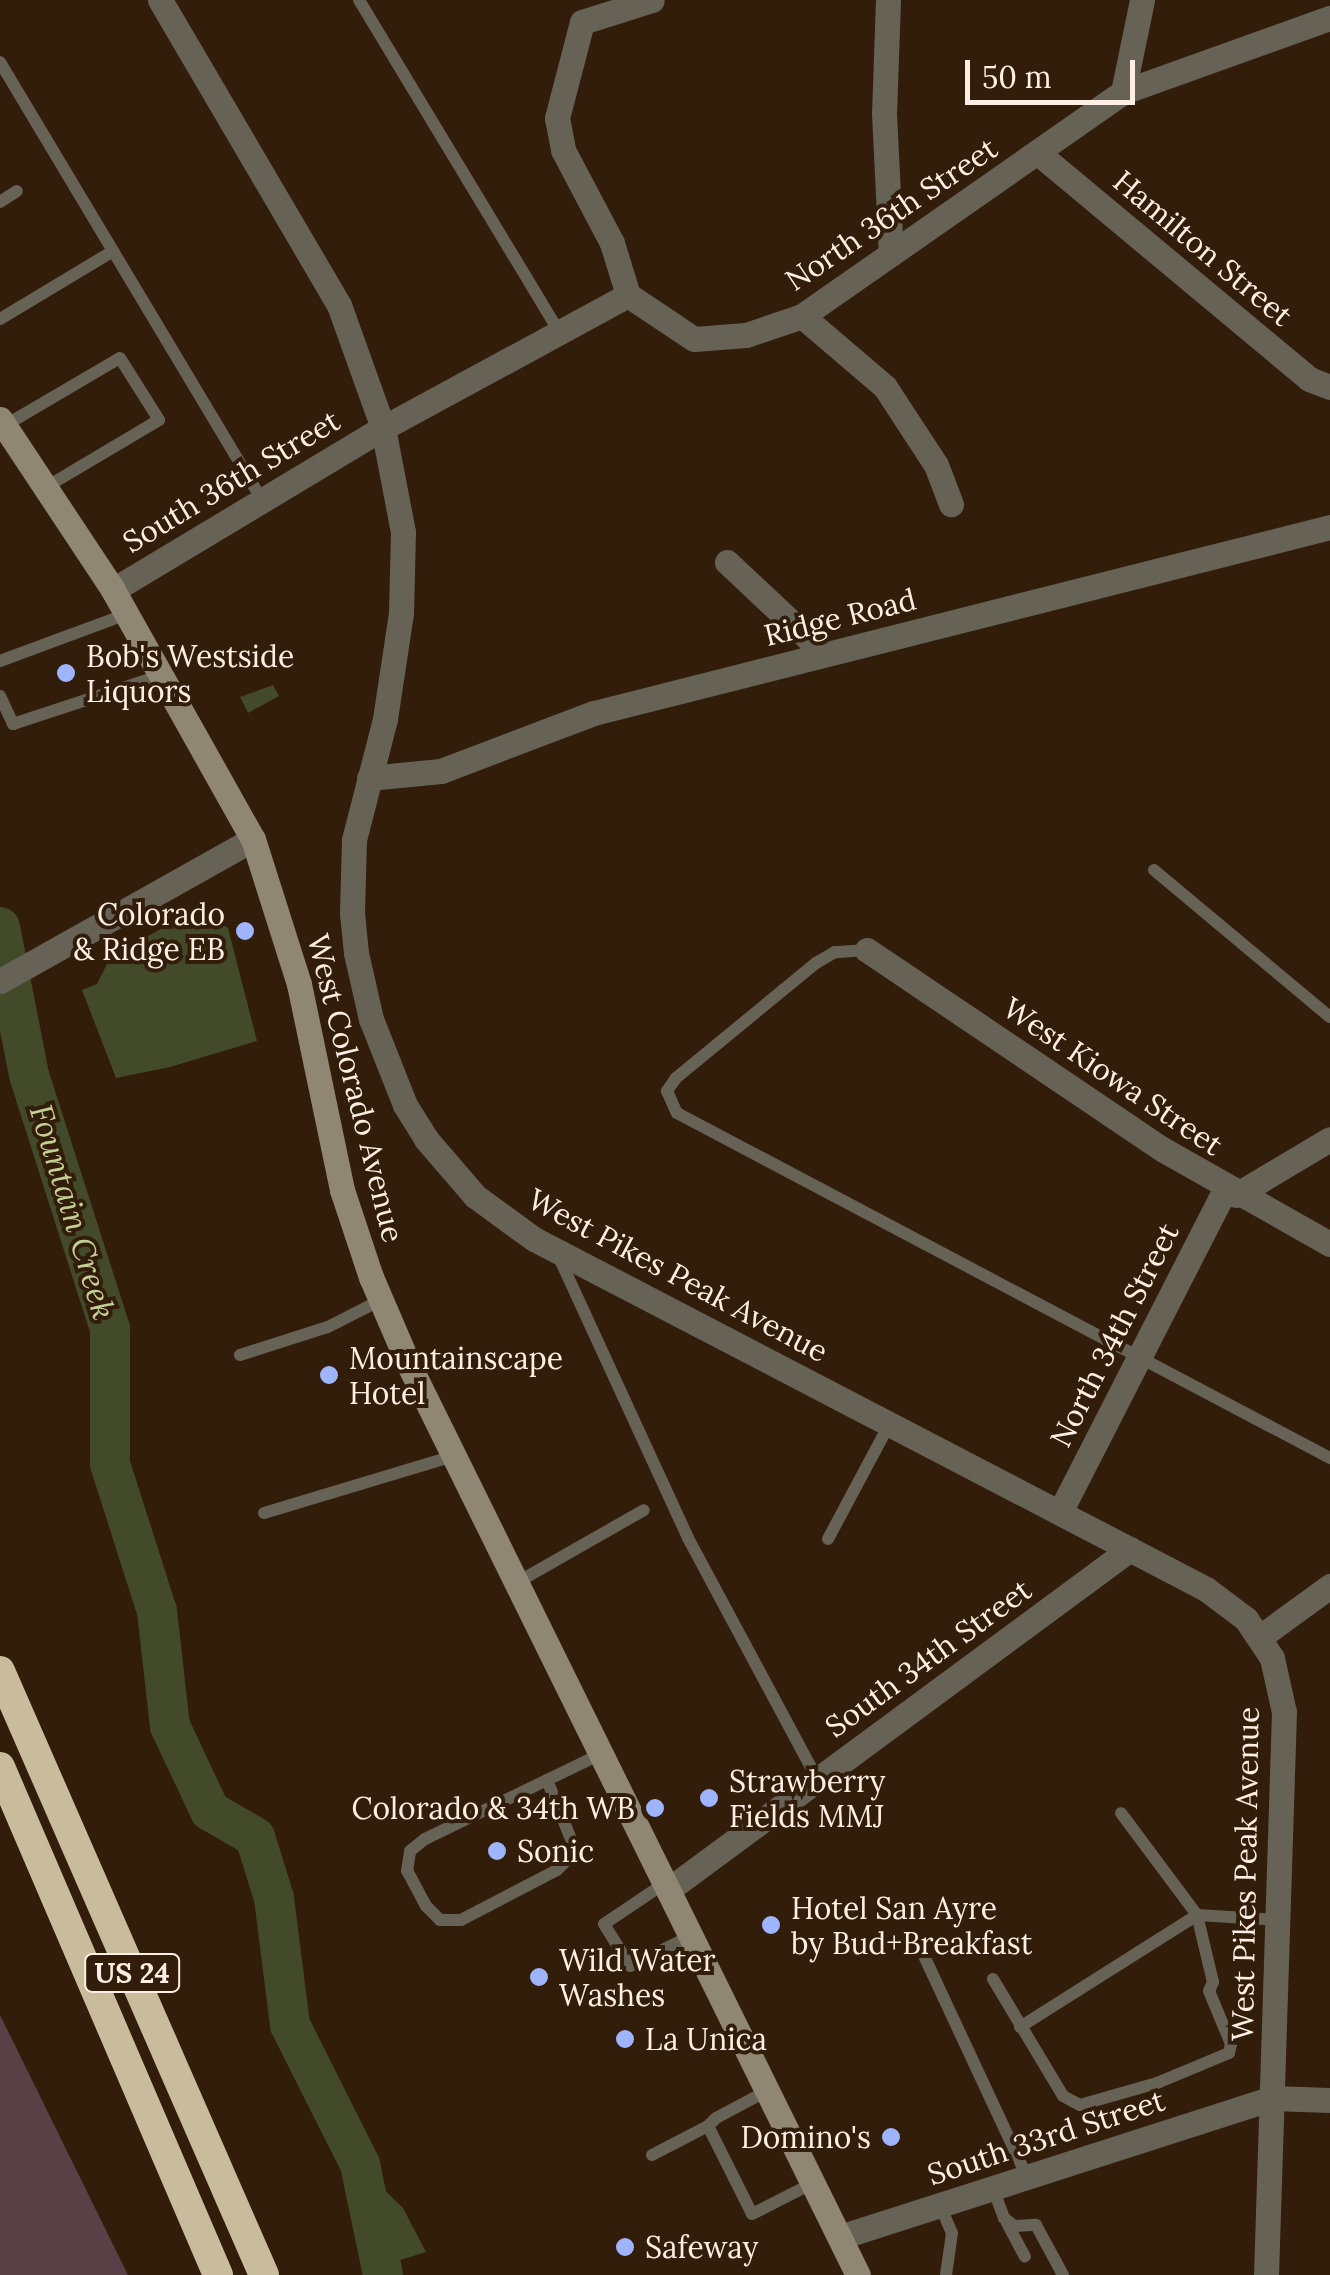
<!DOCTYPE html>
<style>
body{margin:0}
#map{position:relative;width:1330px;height:2275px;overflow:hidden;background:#321d0b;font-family:Lora,serif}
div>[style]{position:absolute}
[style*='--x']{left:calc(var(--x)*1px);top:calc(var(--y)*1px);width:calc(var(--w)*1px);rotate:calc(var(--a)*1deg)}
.green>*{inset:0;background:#584047}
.water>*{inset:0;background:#434a29}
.river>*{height:40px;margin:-20px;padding:0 20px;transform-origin:20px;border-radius:20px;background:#434a29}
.lane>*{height:12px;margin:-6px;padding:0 6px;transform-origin:6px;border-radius:6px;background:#676256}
.street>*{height:25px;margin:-12.5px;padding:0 12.5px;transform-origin:12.5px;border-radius:12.5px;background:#676256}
.secondary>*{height:25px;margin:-12.5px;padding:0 12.5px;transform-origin:12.5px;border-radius:12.5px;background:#8f8773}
.highway>*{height:30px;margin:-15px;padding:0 15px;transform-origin:15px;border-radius:15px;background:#c9bc9d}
.dots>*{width:28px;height:28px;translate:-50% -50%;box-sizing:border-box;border:5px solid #321d0b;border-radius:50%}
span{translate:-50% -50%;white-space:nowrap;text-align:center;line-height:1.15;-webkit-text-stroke:8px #321d0b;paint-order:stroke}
.shield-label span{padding:2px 8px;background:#321d0b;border:2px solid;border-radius:8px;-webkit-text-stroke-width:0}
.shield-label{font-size:28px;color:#feeee3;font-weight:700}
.street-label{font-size:30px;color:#feeee3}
.poi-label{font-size:30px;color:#feeee3}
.left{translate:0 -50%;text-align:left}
.right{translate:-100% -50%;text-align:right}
.water-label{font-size:32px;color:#c4d093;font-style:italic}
.scale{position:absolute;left:965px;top:60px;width:170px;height:45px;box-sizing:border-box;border:5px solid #feeee3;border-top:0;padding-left:12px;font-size:30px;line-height:35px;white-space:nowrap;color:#feeee3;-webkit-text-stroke:8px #321d0b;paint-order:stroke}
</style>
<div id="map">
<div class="green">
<div style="clip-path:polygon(0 2015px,128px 2275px,0 2275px)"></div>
</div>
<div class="water">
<div style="clip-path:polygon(273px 685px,279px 696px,248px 713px,240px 697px)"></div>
<div style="clip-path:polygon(197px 909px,228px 928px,257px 1041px,170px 1067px,116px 1078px,82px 990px,97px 984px,110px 958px,121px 951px)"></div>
<div style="clip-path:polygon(368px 2174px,403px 2208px,426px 2252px,368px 2270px,354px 2220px,354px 2179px)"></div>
</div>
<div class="river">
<div style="--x:0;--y:927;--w:151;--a:78.9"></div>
<div style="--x:29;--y:1075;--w:267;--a:72.3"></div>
<div style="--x:110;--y:1329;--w:135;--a:90"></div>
<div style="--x:110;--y:1464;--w:154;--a:72.3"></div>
<div style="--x:157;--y:1611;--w:116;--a:83.6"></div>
<div style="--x:170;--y:1726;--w:94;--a:64.8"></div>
<div style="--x:210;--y:1811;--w:52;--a:30"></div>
<div style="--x:255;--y:1837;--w:64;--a:72.7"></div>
<div style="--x:274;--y:1898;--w:128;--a:82.8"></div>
<div style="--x:290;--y:2025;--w:156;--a:63.3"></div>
<div style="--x:360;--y:2164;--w:113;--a:78.3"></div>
</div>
<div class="lane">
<div style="--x:359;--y:0;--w:388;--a:58.9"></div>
<div style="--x:0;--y:62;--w:510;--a:59.11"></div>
<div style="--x:0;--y:202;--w:20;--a:-33"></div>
<div style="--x:0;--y:319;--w:132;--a:-31"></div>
<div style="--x:4;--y:426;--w:134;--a:-30.4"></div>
<div style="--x:120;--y:358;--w:73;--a:57.8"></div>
<div style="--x:159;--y:420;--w:131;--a:149.3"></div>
<div style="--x:0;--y:661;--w:135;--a:-20.3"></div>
<div style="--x:0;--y:696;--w:31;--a:65"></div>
<div style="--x:13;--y:724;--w:157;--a:-18.2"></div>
<div style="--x:1154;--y:870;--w:229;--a:39.9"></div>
<div style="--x:867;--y:950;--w:32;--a:176"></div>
<div style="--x:835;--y:952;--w:22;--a:150"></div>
<div style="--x:816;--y:963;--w:181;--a:140.6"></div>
<div style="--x:676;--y:1078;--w:16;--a:125"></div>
<div style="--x:667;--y:1091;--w:24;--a:66"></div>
<div style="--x:677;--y:1113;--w:739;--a:27.85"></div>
<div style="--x:557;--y:1253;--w:314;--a:65.3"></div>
<div style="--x:688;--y:1538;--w:275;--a:61.8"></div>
<div style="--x:240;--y:1355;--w:92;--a:-17.7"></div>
<div style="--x:328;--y:1327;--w:59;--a:-27"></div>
<div style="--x:264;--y:1513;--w:198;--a:-16.7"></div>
<div style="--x:828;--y:1539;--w:132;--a:-61.9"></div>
<div style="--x:516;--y:1583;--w:147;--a:-29.7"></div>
<div style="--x:547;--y:1780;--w:69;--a:67.9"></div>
<div style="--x:573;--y:1844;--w:15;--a:106"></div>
<div style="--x:569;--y:1858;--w:17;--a:135"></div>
<div style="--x:557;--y:1870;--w:108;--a:152.5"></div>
<div style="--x:461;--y:1920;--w:21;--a:180"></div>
<div style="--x:440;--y:1920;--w:20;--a:-135"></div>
<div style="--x:426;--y:1906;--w:40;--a:-118"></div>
<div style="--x:407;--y:1871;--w:20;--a:-81"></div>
<div style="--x:410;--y:1851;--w:19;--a:-39"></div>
<div style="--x:425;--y:1839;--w:195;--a:-25.8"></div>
<div style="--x:665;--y:1883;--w:73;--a:146.1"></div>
<div style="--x:604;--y:1924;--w:49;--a:58.2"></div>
<div style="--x:630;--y:1966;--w:68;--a:-26.2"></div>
<div style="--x:925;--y:1958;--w:242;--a:65"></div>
<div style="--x:993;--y:1979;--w:136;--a:59.1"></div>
<div style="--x:1063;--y:2096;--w:19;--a:28"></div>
<div style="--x:1080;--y:2105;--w:80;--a:-15.9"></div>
<div style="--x:1157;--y:2083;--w:78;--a:-22.6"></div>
<div style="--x:1229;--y:2053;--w:9;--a:-77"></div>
<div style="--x:1231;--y:2044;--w:57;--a:-112.5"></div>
<div style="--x:1209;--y:1991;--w:10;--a:-66"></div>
<div style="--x:1213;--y:1982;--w:69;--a:-103.4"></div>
<div style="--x:1197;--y:1915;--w:127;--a:-126.7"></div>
<div style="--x:1020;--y:2027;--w:209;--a:-32.3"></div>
<div style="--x:1197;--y:1915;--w:81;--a:3.5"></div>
<div style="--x:708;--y:2126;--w:11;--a:-45"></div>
<div style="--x:716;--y:2118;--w:58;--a:-27.9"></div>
<div style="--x:652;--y:2155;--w:63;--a:-27.4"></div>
<div style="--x:708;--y:2126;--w:98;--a:63.4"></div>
<div style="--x:752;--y:2214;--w:68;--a:-26.9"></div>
<div style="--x:993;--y:2188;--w:32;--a:70"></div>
<div style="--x:1004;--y:2218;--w:13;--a:39"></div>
<div style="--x:1014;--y:2226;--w:22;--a:-3"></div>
<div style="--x:1036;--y:2225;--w:57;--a:61.6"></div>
<div style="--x:940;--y:2205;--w:30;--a:67"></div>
<div style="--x:952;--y:2233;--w:42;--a:98.1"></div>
<div style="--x:1007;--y:2223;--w:38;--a:62"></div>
</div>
<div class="street">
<div style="--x:160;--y:0;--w:354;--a:59.6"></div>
<div style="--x:339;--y:305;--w:131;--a:70.3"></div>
<div style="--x:383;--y:428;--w:106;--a:79.1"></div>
<div style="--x:403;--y:532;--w:81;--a:91.4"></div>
<div style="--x:401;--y:613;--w:107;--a:98.6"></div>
<div style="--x:385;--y:719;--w:125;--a:104.4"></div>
<div style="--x:354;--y:840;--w:73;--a:91.6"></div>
<div style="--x:352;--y:913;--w:40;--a:84.3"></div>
<div style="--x:356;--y:953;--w:68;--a:77.2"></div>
<div style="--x:371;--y:1019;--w:92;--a:68.4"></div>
<div style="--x:405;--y:1105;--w:40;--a:58"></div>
<div style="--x:426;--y:1139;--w:75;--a:49.3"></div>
<div style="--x:475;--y:1196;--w:73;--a:36.1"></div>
<div style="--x:534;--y:1239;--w:758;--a:27.51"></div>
<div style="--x:1206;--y:1589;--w:50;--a:36.9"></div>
<div style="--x:1246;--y:1619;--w:47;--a:56.3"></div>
<div style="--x:1272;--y:1658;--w:55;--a:77.5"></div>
<div style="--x:1284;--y:1712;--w:563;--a:91.83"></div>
<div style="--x:888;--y:0;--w:113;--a:92"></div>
<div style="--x:884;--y:113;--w:141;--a:87.2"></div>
<div style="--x:582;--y:22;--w:99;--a:104.6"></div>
<div style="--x:557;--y:118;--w:33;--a:79"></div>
<div style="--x:563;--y:150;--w:105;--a:62.2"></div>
<div style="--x:612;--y:243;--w:54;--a:72.9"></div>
<div style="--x:582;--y:22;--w:73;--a:-17.4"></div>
<div style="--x:1123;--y:92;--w:94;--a:-78.3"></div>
<div style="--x:1038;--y:153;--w:353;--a:39.8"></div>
<div style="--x:1309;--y:379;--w:22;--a:21"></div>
<div style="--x:802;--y:316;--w:109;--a:40.5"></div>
<div style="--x:885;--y:387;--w:93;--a:56.8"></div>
<div style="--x:936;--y:465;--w:42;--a:69"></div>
<div style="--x:727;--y:562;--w:114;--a:43.2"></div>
<div style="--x:810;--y:640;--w:17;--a:59"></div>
<div style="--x:113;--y:590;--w:315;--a:-31"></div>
<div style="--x:383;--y:428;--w:279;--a:-28.5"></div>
<div style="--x:628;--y:295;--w:79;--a:33.7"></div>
<div style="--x:694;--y:339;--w:52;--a:-4.4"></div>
<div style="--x:746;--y:335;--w:59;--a:-18.7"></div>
<div style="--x:802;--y:316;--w:391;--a:-34.9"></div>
<div style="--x:1123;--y:92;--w:220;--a:-19.7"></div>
<div style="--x:369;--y:778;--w:72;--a:-5.6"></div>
<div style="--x:441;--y:771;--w:164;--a:-20.8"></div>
<div style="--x:594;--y:713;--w:759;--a:-14.18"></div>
<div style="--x:867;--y:950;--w:356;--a:34"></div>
<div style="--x:1162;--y:1149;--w:193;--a:29.5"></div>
<div style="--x:0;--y:981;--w:290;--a:-29.3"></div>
<div style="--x:1236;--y:1195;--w:109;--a:-30.8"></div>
<div style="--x:1061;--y:1510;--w:360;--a:-62.9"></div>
<div style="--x:1260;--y:1637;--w:87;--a:-36.1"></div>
<div style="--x:668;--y:1890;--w:574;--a:-36.43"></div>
<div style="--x:840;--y:2237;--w:454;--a:-17.8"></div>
<div style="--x:1272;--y:2098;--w:58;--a:2"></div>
</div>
<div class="secondary">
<div style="--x:0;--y:419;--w:205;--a:56.5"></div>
<div style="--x:113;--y:590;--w:286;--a:60.7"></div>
<div style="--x:253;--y:839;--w:152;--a:72.4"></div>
<div style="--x:299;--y:984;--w:210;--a:78.2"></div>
<div style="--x:342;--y:1190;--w:92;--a:71.6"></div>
<div style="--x:371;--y:1277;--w:94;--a:66.7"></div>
<div style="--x:408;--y:1363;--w:1017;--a:63.74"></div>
</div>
<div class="highway">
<div style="--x:0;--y:1671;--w:659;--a:66.39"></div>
<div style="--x:0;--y:1767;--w:553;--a:66.77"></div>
</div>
<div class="dots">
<div style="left:66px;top:673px;background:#9eb4fd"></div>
<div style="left:245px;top:931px;background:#9eb4fd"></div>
<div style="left:329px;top:1375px;background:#9eb4fd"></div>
<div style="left:709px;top:1798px;background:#9eb4fd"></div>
<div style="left:655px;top:1808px;background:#9eb4fd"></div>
<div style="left:497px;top:1851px;background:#9eb4fd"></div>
<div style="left:771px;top:1925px;background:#9eb4fd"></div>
<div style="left:539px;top:1977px;background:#9eb4fd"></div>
<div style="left:625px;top:2039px;background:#9eb4fd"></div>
<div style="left:891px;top:2137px;background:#9eb4fd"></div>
<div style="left:625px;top:2247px;background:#9eb4fd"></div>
</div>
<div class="shield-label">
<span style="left:132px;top:1973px">US 24</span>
</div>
<div class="street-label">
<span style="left:891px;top:214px;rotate:-34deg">North 36th Street</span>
<span style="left:1203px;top:248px;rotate:40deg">Hamilton Street</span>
<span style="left:231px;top:481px;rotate:-31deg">South 36th Street</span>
<span style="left:840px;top:617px;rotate:-14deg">Ridge Road</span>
<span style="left:1113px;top:1076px;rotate:34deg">West Kiowa Street</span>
<span style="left:356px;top:1088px;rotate:76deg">West Colorado Avenue</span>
<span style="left:678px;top:1275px;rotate:28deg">West Pikes Peak Avenue</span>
<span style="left:1114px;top:1335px;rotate:-63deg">North 34th Street</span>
<span style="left:928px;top:1658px;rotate:-36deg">South 34th Street</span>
<span style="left:1245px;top:1874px;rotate:-89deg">West Pikes Peak Avenue</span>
<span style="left:1046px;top:2137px;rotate:-18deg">South 33rd Street</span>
</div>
<div class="poi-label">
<span class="left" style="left:86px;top:673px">Bob's Westside<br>Liquors</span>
<span class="right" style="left:225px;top:931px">Colorado<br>&amp; Ridge EB</span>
<span class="left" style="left:349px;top:1375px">Mountainscape<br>Hotel</span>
<span class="left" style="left:729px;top:1798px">Strawberry<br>Fields MMJ</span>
<span class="right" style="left:635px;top:1808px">Colorado &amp; 34th WB</span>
<span class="left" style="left:517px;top:1851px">Sonic</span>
<span class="left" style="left:791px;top:1925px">Hotel San Ayre<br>by Bud+Breakfast</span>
<span class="left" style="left:559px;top:1977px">Wild Water<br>Washes</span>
<span class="left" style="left:645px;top:2039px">La Unica</span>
<span class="right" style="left:871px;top:2137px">Domino's</span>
<span class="left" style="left:645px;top:2247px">Safeway</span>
</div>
<div class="water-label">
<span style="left:72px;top:1212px;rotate:73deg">Fountain Creek</span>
</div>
<div class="scale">50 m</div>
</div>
